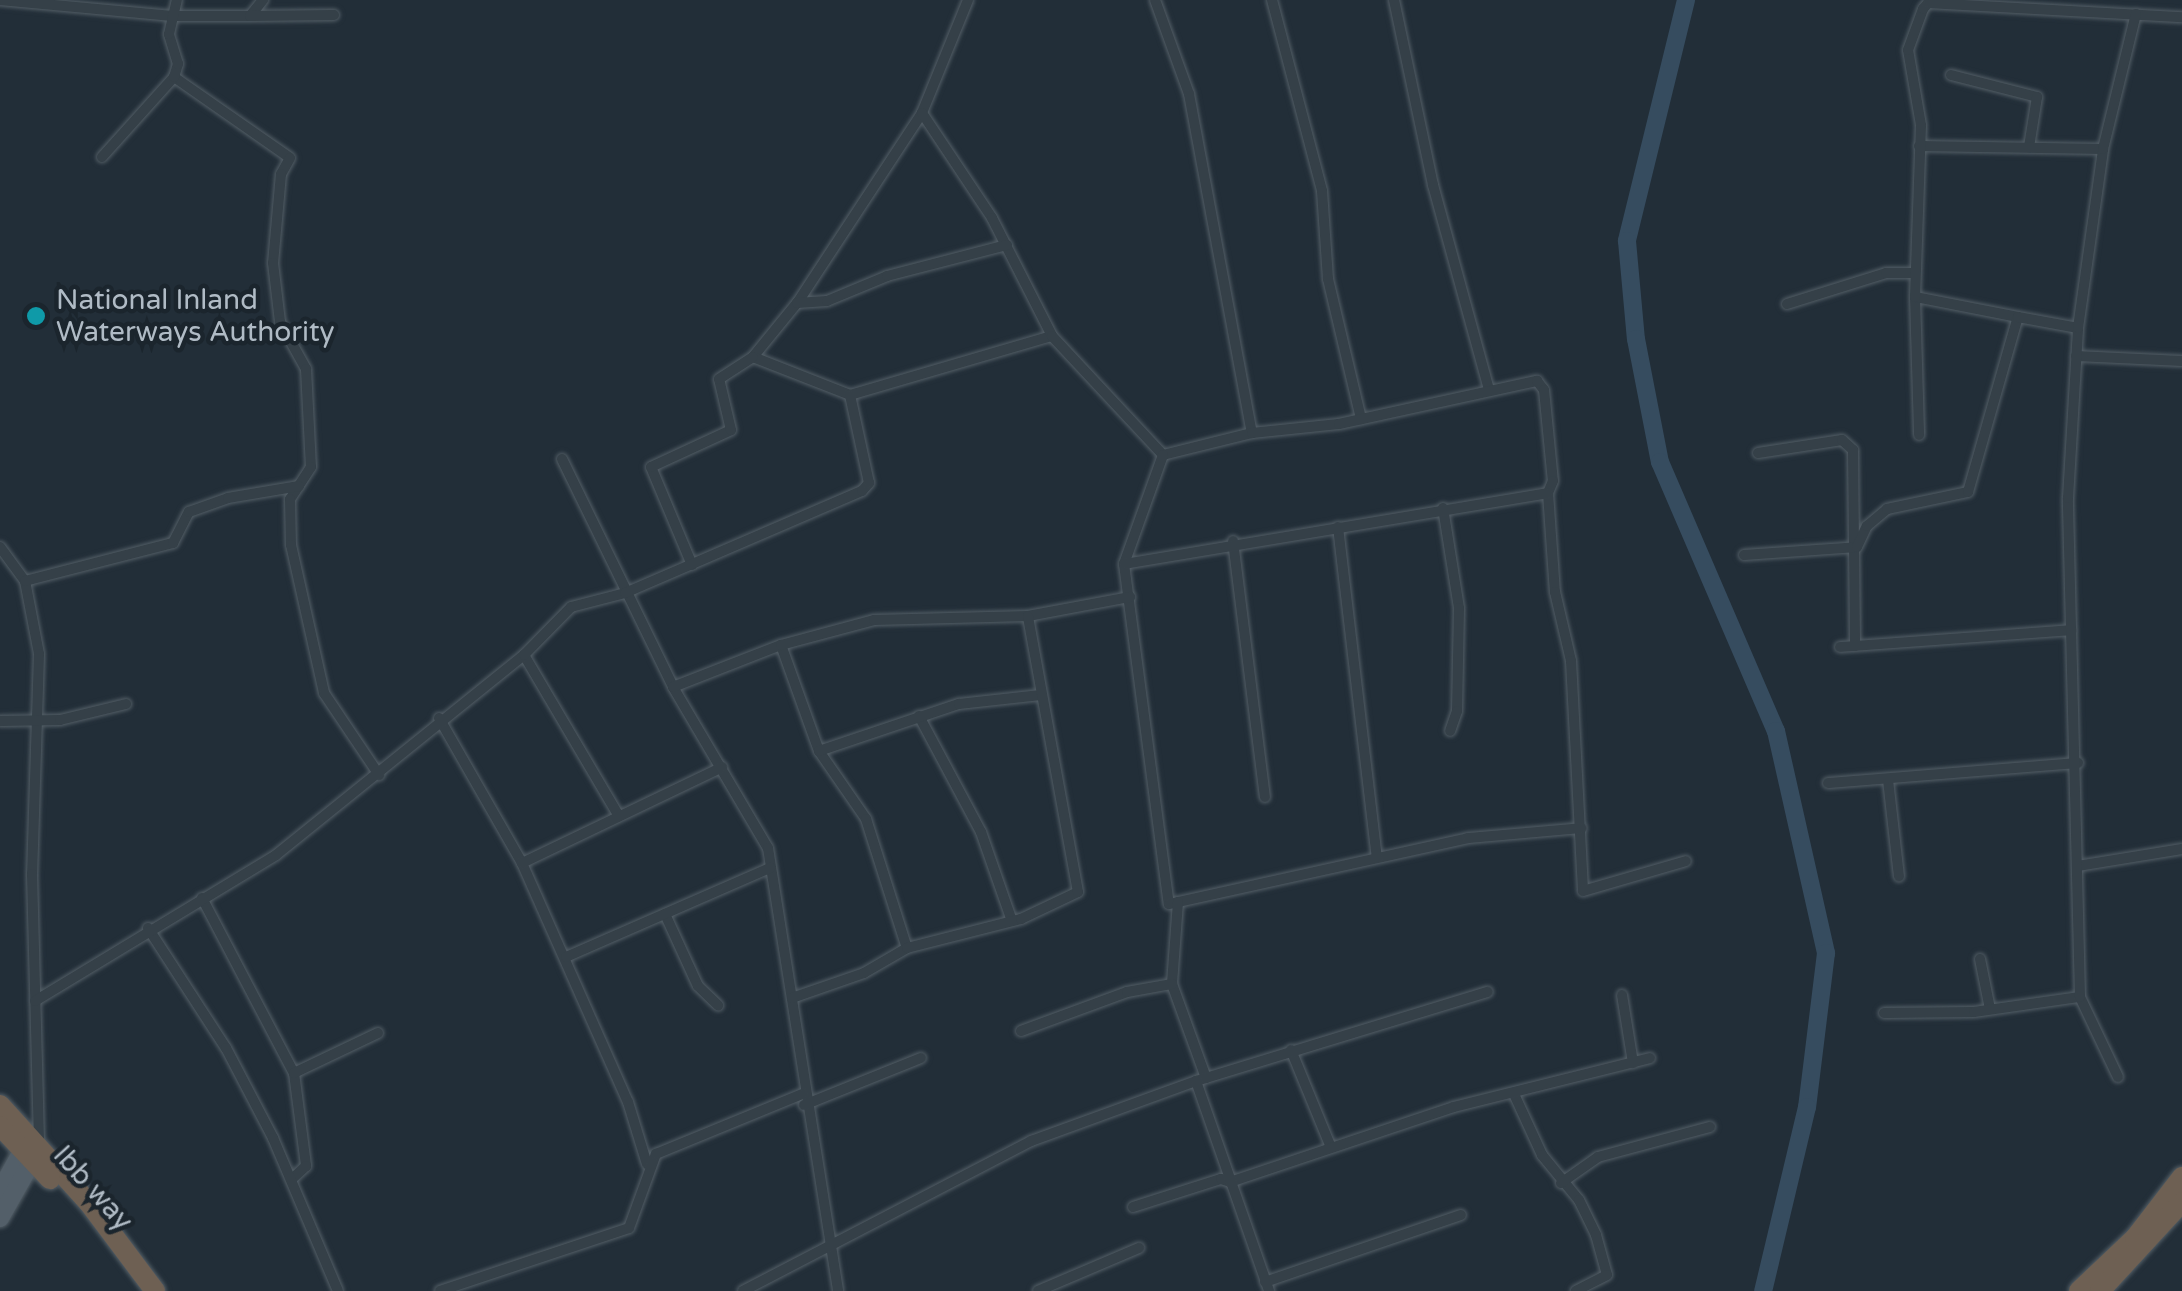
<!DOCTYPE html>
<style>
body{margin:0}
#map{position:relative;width:2182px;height:1291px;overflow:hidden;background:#222e38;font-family:"Varela Round",sans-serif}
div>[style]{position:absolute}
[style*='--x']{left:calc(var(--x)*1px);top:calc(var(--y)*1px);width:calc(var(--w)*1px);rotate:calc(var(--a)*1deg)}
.river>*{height:18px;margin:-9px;padding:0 9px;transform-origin:9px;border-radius:9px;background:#364c5f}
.roads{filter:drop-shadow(0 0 2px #535e66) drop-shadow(0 0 2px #535e66)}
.street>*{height:10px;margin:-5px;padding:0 5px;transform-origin:5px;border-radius:5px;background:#354048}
.primary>*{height:18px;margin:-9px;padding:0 9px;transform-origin:9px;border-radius:9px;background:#535f69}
.highway>*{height:20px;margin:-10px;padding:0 10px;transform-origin:10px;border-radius:10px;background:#6e6053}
.dots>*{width:28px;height:28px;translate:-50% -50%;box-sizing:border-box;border:5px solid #1b252d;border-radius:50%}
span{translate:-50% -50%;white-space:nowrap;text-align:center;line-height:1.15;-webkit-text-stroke:9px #1b252d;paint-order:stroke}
.poi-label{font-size:28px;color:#b0bbc5}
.left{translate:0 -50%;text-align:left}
.street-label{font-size:28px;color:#b0bbc5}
</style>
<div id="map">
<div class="river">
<div style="--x:1686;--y:0;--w:248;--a:103.8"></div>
<div style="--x:1627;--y:241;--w:98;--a:84.8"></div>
<div style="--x:1636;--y:339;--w:125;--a:79"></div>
<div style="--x:1660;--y:462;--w:293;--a:66.7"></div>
<div style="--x:1776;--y:731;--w:228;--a:77.3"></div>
<div style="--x:1826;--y:953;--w:155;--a:97"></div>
<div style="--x:1807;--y:1107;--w:189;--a:103.4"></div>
</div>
<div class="roads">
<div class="street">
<div style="--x:0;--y:0;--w:173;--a:5.3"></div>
<div style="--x:172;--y:16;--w:78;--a:0"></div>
<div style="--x:250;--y:16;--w:21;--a:-51"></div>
<div style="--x:968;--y:0;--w:122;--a:112.2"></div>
<div style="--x:922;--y:113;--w:227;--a:123.3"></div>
<div style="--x:797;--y:303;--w:70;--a:129.2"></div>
<div style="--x:753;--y:357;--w:104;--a:21.4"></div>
<div style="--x:850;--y:395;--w:210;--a:-16.3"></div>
<div style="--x:1155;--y:0;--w:100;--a:70.1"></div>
<div style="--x:1189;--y:94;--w:345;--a:79.5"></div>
<div style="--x:1272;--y:0;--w:197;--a:75.3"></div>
<div style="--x:1322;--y:191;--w:88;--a:86.1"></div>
<div style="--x:1328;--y:279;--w:144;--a:76.7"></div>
<div style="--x:1394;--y:0;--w:189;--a:78.1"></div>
<div style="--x:1433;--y:185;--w:213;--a:74.7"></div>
<div style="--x:250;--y:16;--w:84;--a:-0.7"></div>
<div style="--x:1951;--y:75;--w:89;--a:14.3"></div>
<div style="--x:2037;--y:97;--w:51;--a:99.1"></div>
<div style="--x:174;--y:77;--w:141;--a:34.9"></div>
<div style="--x:290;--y:158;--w:18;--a:119"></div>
<div style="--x:281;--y:174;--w:89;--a:95.1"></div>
<div style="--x:273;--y:263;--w:59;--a:83.2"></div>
<div style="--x:280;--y:322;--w:54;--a:61"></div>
<div style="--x:306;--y:369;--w:98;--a:87.1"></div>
<div style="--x:311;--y:467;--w:38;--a:123"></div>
<div style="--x:290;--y:499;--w:46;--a:88.8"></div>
<div style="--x:291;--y:545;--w:152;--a:77.4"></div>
<div style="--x:324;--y:693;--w:99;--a:56.1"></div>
<div style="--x:922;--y:113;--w:126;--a:56.3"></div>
<div style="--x:992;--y:218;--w:132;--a:63"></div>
<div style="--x:1052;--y:336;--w:163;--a:47"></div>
<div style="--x:1919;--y:146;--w:184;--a:0.9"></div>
<div style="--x:102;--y:157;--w:108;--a:-48"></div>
<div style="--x:174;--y:77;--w:14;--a:-73"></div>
<div style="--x:178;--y:64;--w:31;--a:-107"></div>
<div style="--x:169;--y:34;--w:35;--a:-77"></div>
<div style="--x:1915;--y:297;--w:138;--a:88.3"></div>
<div style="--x:797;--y:303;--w:30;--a:-4"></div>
<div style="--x:827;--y:301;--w:65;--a:-22.6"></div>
<div style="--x:887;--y:276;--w:124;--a:-14.5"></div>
<div style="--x:1787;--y:304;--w:104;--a:-17.4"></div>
<div style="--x:1886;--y:273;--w:26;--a:0"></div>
<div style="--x:2018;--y:317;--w:105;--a:-169"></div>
<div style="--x:1915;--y:297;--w:172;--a:-88"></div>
<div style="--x:1921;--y:125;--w:76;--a:-99.8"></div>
<div style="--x:1908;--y:50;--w:44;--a:-69.9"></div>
<div style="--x:1923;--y:9;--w:8;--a:-50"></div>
<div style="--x:1928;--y:3;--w:254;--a:3.2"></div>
<div style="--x:2076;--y:356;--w:106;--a:2.7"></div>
<div style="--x:1758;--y:453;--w:85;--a:-8.8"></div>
<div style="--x:1842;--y:440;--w:15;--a:42"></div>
<div style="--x:1853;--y:450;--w:196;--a:89.4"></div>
<div style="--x:1163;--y:455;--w:92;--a:-13.9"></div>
<div style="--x:1252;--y:433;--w:87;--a:-5.9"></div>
<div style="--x:1339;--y:424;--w:203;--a:-12.3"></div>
<div style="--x:1537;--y:381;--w:11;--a:52"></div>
<div style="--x:1544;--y:390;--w:91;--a:84.4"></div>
<div style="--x:1553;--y:481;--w:13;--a:113"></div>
<div style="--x:1548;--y:493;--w:99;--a:86"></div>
<div style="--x:1555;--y:592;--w:71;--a:76.9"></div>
<div style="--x:1571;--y:661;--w:230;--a:87"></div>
<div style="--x:1583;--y:891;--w:107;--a:-16.2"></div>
<div style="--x:1163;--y:455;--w:116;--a:109.7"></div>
<div style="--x:1124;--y:564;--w:343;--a:82.5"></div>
<div style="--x:1169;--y:904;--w:306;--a:-12.4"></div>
<div style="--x:1468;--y:838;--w:114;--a:-5"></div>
<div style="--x:562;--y:459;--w:254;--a:64"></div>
<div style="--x:673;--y:687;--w:187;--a:59.5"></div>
<div style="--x:768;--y:848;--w:448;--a:81"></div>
<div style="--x:1443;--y:508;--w:101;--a:80.9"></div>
<div style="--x:1459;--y:608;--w:103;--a:91.1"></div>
<div style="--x:1457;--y:711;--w:21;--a:109"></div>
<div style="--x:1338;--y:527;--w:332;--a:83.3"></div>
<div style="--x:1233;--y:541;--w:258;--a:82.9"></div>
<div style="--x:0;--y:547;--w:42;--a:53.7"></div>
<div style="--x:25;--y:581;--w:74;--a:79.1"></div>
<div style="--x:39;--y:654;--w:220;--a:91.8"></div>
<div style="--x:32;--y:874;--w:272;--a:88.5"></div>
<div style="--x:1744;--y:555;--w:113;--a:-4"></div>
<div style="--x:1857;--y:547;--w:23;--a:-65"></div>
<div style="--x:1867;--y:526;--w:26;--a:-40"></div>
<div style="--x:1887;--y:509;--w:83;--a:-11.9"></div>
<div style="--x:1968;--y:492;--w:182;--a:-74.1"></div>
<div style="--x:2018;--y:317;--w:61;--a:10.4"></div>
<div style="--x:1124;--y:564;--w:430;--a:-9.5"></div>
<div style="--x:692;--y:565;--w:106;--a:-112.7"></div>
<div style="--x:651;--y:467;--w:88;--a:-24.8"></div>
<div style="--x:731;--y:430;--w:52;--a:-103.2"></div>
<div style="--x:719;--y:379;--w:40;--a:-32.9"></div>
<div style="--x:25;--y:581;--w:153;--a:-14.4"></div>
<div style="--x:173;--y:543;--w:35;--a:-63"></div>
<div style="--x:189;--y:512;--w:41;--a:-19.7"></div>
<div style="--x:228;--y:498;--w:72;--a:-9.6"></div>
<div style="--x:781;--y:645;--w:113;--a:70.3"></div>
<div style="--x:819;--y:751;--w:83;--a:55.3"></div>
<div style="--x:866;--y:819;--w:135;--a:72.4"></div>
<div style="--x:1840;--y:647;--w:232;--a:-4.2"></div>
<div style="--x:524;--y:655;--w:187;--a:59.5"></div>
<div style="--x:673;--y:687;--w:116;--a:-21.3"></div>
<div style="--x:781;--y:645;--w:96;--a:-15"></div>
<div style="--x:874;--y:620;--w:154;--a:-1.5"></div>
<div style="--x:1028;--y:616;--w:104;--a:-10.6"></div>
<div style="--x:919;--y:716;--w:132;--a:61.9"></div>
<div style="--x:981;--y:832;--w:94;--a:70.8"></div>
<div style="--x:439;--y:718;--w:167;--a:60.2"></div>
<div style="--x:522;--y:863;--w:261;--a:66.1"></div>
<div style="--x:628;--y:1102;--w:65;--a:73"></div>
<div style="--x:0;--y:721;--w:60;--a:-1"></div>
<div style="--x:60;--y:720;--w:68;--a:-13.6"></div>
<div style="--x:819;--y:751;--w:148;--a:-18.6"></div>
<div style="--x:959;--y:704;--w:82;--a:-6.3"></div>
<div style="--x:1888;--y:780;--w:97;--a:83.5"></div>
<div style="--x:1828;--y:783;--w:251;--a:-4.6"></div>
<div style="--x:522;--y:863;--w:222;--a:-25.6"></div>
<div style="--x:2078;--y:866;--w:105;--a:-9.3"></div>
<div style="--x:202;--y:898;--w:198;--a:62.3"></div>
<div style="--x:294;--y:1073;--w:94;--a:82.6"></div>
<div style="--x:306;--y:1166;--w:19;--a:137"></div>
<div style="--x:1178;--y:902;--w:82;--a:94.2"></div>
<div style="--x:1172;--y:984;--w:100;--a:70.1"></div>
<div style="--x:665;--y:914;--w:79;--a:65.4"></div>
<div style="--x:698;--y:986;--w:28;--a:44"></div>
<div style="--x:148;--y:928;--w:143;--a:57"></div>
<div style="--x:226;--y:1048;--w:102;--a:62.4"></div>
<div style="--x:273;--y:1138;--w:166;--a:67"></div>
<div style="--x:566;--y:957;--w:223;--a:-23.6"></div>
<div style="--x:1980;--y:959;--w:51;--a:78.7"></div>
<div style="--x:1622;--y:995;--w:69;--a:80.8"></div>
<div style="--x:792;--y:998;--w:76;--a:-19.1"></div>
<div style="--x:864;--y:973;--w:50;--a:-30.2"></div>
<div style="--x:907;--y:948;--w:118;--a:-14.3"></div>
<div style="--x:1021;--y:919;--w:63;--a:-25.3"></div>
<div style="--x:1078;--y:892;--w:280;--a:-100.3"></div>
<div style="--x:35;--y:1001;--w:282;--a:-31.2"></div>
<div style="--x:276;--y:855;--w:319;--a:-38.9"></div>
<div style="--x:524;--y:655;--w:67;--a:-45.6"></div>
<div style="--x:571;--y:607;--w:56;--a:-14.5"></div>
<div style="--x:625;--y:593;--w:258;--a:-23.3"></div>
<div style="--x:862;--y:491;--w:11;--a:-49"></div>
<div style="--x:869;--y:483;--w:90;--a:-102.2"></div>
<div style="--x:1884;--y:1013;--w:90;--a:-0.6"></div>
<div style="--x:1974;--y:1012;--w:107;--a:-8.1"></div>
<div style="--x:1021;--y:1031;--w:113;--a:-20.2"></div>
<div style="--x:1127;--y:992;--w:46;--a:-10.1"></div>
<div style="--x:1291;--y:1050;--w:103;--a:67.7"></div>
<div style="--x:294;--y:1073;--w:93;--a:-25.5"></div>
<div style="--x:2118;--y:1077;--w:89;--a:-115.4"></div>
<div style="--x:2080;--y:997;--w:499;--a:-91.4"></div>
<div style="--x:2068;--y:498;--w:170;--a:-86.6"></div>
<div style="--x:2078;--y:328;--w:181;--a:-82"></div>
<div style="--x:2103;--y:149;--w:139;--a:-76.3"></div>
<div style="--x:1196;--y:1081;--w:305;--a:-17"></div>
<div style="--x:1514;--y:1094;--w:67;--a:65.3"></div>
<div style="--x:1542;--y:1155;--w:58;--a:50.6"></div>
<div style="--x:1579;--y:1200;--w:39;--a:64"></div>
<div style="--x:1596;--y:1235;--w:41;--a:74.6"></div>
<div style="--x:1607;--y:1275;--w:35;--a:153"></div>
<div style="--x:804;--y:1105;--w:126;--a:-21.9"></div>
<div style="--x:1561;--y:1183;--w:45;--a:-35.1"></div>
<div style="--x:1598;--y:1157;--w:116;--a:-15"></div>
<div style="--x:1133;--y:1207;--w:92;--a:-17.7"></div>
<div style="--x:1221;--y:1179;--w:9;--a:18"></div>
<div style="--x:1230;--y:1182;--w:236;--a:-18.5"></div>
<div style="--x:1454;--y:1107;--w:202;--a:-14"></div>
<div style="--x:1265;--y:1282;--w:207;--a:-18.9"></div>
<div style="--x:440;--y:1291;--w:199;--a:-18.4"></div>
<div style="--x:629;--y:1228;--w:79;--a:-70"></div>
<div style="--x:656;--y:1154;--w:158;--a:-22.3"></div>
<div style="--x:743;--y:1291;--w:325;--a:-27.5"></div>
<div style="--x:1031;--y:1141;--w:176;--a:-20"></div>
<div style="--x:1196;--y:1081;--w:222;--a:70.8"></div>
<div style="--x:1038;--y:1291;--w:110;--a:-23.1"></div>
</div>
<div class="primary">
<div style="--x:0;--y:1191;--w:60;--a:-60.9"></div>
<div style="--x:0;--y:1218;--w:79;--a:-60.5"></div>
</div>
<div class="highway">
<div style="--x:0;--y:1105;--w:132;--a:47.8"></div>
<div style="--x:89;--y:1203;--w:110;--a:53.1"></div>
<div style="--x:0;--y:1126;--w:73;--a:46.7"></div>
<div style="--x:2079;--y:1291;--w:77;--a:-43.4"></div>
<div style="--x:2135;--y:1238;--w:77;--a:-52.4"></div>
<div style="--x:2100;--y:1291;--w:121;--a:-47.3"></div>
</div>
</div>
<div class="dots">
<div style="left:36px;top:316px;background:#0f9aa8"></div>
</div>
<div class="poi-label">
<span class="left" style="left:56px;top:316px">National Inland<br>Waterways Authority</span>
</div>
<div class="street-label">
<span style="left:93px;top:1188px;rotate:48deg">Ibb way</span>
</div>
</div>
